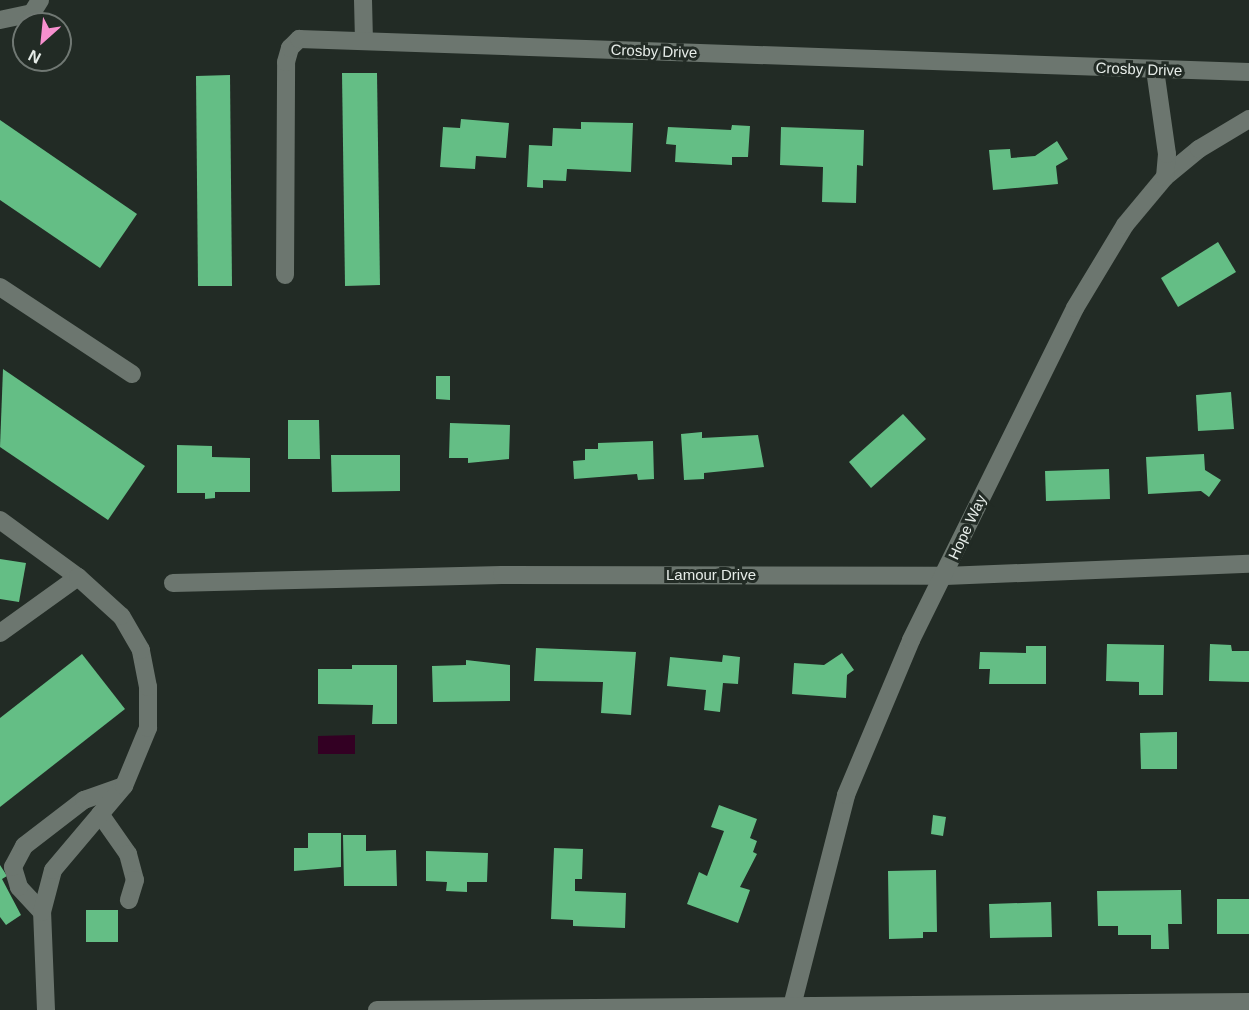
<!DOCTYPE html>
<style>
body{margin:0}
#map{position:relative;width:1249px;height:1010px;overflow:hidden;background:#222b25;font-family:Helvetica,sans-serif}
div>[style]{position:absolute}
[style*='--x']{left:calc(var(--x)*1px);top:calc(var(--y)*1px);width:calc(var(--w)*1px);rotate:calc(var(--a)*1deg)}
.water>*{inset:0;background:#330023}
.building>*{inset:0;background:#64be85}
.minor>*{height:18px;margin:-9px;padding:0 9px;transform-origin:9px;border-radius:9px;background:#6c766f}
span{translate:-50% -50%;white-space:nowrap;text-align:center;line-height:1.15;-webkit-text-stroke:6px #222b25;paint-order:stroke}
.street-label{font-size:15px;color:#e6ece8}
.north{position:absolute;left:12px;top:12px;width:60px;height:60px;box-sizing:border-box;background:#222b25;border:2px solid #707873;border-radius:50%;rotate:207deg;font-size:16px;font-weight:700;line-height:24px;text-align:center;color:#e6ece8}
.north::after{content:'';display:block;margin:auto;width:21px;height:27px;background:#f790cf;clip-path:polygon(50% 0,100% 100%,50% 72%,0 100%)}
</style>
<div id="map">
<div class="water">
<div style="clip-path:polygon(355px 735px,355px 754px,318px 754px,318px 736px)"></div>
</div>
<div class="building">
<div style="clip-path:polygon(342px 73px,377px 73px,380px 285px,345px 286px)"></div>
<div style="clip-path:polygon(230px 75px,232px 286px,198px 286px,196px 76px)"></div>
<div style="clip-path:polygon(461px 119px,509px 123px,506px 158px,476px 156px,475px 169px,440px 167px,443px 127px,460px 128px)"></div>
<div style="clip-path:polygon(0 120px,137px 214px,100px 268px,0 200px)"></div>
<div style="clip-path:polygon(581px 122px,633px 123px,631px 172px,567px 169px,566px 181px,543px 180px,543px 188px,527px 187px,529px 145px,552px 146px,553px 128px,581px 129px)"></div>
<div style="clip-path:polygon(732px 125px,750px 126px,748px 157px,732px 157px,732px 165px,675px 162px,676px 145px,666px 144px,668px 127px,731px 130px)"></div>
<div style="clip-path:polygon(781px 127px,864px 130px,863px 166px,857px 165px,856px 203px,822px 202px,823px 167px,780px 165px)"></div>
<div style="clip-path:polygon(1057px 141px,1068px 159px,1056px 166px,1058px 184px,993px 190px,989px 150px,1010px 149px,1011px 158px,1035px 156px)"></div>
<div style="clip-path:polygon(1218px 242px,1236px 272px,1178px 307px,1161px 278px)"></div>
<div style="clip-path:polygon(3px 369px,145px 466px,108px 520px,0 447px)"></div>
<div style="clip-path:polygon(436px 376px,450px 376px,450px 400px,436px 399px)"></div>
<div style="clip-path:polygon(1231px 392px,1234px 429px,1198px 431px,1196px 395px)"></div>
<div style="clip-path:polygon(903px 414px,926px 439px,871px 488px,849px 462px)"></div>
<div style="clip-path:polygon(288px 420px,319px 420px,320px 459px,288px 459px)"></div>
<div style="clip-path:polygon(450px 423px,510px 425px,509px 459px,468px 463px,468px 458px,449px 458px)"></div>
<div style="clip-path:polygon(702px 432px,702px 438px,758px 435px,764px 467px,704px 473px,704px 479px,684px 480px,681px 434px)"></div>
<div style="clip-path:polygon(653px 441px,654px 479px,638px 480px,637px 474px,574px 479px,573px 461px,585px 460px,585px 449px,598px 449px,598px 443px)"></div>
<div style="clip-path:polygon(177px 445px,212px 446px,212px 457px,250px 458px,250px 492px,215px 492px,215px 498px,205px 499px,205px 493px,177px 493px)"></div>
<div style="clip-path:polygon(1204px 454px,1205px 470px,1221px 480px,1209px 497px,1201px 491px,1148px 494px,1146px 457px)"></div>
<div style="clip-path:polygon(331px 455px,400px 455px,400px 491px,332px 492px)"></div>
<div style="clip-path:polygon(1109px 469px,1110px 499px,1046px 501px,1045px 471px)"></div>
<div style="clip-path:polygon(0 559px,26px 563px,19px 602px,0 599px)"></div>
<div style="clip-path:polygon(1107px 644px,1164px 645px,1163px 695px,1139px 695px,1139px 682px,1106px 681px)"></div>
<div style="clip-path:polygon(1210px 644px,1231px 645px,1232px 651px,1249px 651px,1249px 682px,1209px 681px)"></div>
<div style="clip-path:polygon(1026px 646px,1046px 646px,1046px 684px,989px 684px,990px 669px,979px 669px,980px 652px,1026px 653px)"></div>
<div style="clip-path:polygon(536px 648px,636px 652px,631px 715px,601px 713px,603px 682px,534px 681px)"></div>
<div style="clip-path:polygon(842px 653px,854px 670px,847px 675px,846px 698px,792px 694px,794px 663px,824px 665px)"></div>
<div style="clip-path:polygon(82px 654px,125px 709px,0 807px,0 718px)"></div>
<div style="clip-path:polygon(723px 655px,740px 657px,738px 684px,723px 683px,720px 712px,704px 710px,706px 690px,667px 686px,670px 657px,722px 662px)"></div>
<div style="clip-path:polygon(466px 660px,510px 665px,510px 701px,433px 702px,432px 666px,466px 665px)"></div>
<div style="clip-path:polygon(352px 665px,397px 665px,397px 724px,372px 724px,373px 705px,318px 704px,318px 669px,352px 669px)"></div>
<div style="clip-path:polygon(1177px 732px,1177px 769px,1141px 769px,1140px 733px)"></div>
<div style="clip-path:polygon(719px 805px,757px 819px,750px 838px,757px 841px,753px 852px,757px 854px,740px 887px,750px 890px,738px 923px,687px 904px,699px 872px,707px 876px,724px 831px,711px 827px)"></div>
<div style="clip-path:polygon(933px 815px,946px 817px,943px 836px,931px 834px)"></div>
<div style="clip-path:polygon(308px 833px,341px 833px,341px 867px,294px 871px,294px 848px,308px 848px)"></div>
<div style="clip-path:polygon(343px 835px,366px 835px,366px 851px,396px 850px,397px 886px,344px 886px)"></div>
<div style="clip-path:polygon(554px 848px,583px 849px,582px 879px,575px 879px,575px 891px,626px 893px,625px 928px,573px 926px,573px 920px,551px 919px)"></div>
<div style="clip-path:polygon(426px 851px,488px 853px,487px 882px,467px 882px,467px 892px,446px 891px,447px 882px,426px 881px)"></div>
<div style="clip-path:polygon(0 865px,7px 876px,2px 879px,21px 915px,6px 925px,0 917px)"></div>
<div style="clip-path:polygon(936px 870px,937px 932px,923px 932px,923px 938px,889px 939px,888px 871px)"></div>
<div style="clip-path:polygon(1181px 890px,1182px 924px,1168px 924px,1169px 949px,1151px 949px,1151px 935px,1118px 935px,1118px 926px,1098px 926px,1097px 891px)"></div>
<div style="clip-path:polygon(1217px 899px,1249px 899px,1249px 934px,1217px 934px)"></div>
<div style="clip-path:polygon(1051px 902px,1052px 937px,990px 938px,989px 904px)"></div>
<div style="clip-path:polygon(86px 910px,118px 910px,118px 942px,86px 942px)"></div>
</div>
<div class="minor">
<div style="--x:363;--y:0;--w:41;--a:88.6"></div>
<div style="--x:0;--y:20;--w:33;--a:-12"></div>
<div style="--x:32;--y:13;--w:15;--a:-58"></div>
<div style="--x:1165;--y:177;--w:44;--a:-39.5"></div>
<div style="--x:1199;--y:149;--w:58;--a:-31"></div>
<div style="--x:285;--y:275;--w:213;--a:-89.7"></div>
<div style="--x:286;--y:62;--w:15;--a:-74"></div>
<div style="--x:290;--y:48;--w:13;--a:-45"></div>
<div style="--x:299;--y:39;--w:951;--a:1.99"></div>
<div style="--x:0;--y:287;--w:158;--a:33.4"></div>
<div style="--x:0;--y:520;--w:97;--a:36.2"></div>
<div style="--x:78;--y:577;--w:96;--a:144.3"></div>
<div style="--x:173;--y:583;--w:329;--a:-1.4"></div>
<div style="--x:502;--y:575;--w:443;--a:0.1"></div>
<div style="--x:945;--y:576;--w:304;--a:-2.3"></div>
<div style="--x:100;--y:814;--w:49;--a:55"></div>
<div style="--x:128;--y:854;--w:27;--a:75"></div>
<div style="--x:135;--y:880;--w:21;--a:107"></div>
<div style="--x:42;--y:912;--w:34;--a:-133"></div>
<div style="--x:19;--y:887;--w:21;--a:-107"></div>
<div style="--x:13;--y:867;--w:24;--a:-62"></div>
<div style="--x:24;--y:846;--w:76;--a:-37.5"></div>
<div style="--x:84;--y:800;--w:42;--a:-19.3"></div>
<div style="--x:792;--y:1006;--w:218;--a:-75.6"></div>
<div style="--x:846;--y:795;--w:168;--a:-67.2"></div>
<div style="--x:911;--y:640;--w:370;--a:-63.7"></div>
<div style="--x:1075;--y:308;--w:97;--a:-58.9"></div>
<div style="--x:1125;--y:225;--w:62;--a:-50.2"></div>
<div style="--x:1165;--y:177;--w:23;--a:-85"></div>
<div style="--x:1167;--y:154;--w:85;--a:-98.1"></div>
<div style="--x:46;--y:1010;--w:98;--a:-92.3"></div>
<div style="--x:42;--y:912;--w:43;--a:-75.3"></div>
<div style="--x:53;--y:870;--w:110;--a:-49.8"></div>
<div style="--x:124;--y:786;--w:63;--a:-67.5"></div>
<div style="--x:148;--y:728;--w:41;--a:-90"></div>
<div style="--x:148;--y:687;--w:38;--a:-101"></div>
<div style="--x:141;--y:650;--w:39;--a:-120"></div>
<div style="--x:121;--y:616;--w:58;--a:-137.8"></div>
<div style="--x:377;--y:1010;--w:872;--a:-0.53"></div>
</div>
<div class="street-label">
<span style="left:654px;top:51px;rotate:2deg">Crosby Drive</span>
<span style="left:1139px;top:69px;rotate:2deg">Crosby Drive</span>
<span style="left:967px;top:527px;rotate:-65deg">Hope Way</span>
<span style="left:711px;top:575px">Lamour Drive</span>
</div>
<div class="north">N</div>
</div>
